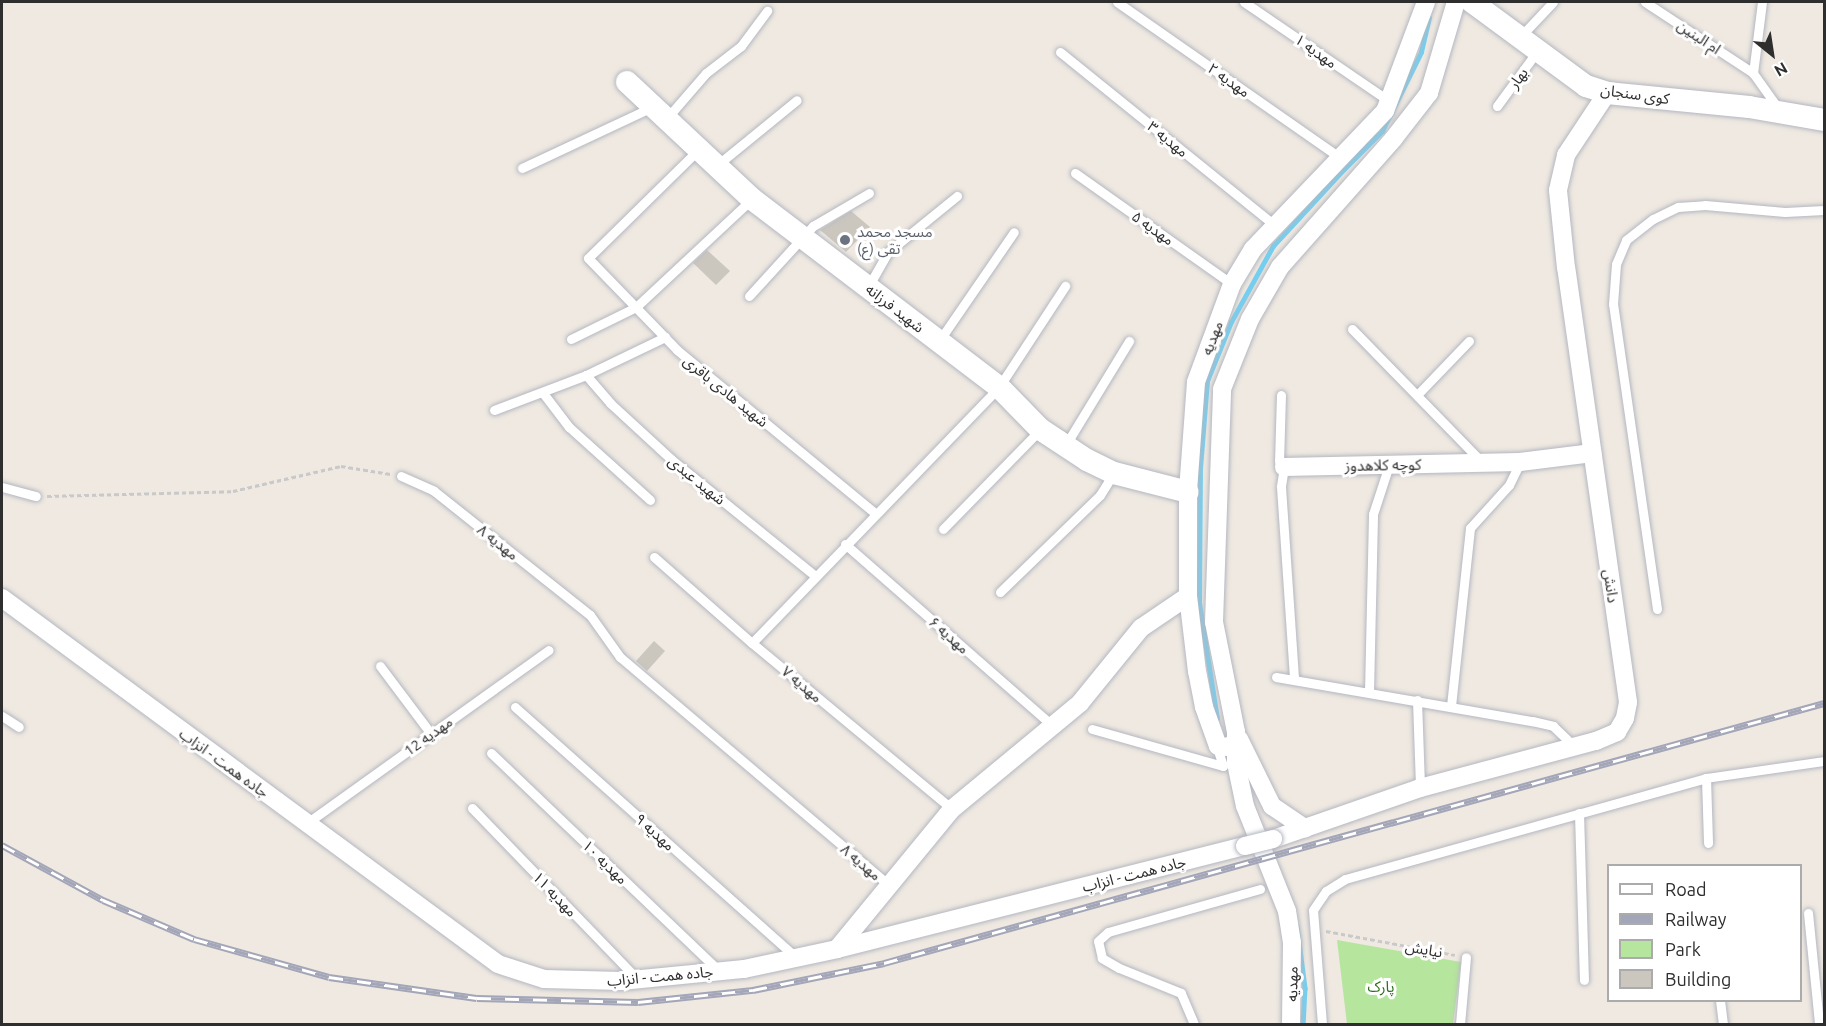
<!DOCTYPE html>
<meta charset="utf-8">
<style>
body{margin:0}
#map{position:relative;width:1826px;height:1026px;overflow:hidden;background:#efe9e1;font-family:Ubuntu,"Noto Sans Arabic",sans-serif}
div>[style]{position:absolute}
[style*='--x']{left:calc(var(--x)*1px);top:calc(var(--y)*1px);width:calc(var(--w)*1px);rotate:calc(var(--a)*1deg)}
.green>*{inset:0;background:#b6e59e}
.stream>*{height:4.5px;margin:-2.25px;padding:0 2.25px;transform-origin:2.25px;border-radius:2.25px;background:#75cff0}
.building>*{inset:0;background:#cbc7bf}
.path>*{height:3px;margin-top:-1.5px;transform-origin:0;background:repeating-linear-gradient(90deg,#c9c9c9 0 4.5px,transparent 0 7.5px)}
.roads{filter:drop-shadow(0 0 2px #b4b7c1) drop-shadow(0 0 2px #b4b7c1)}
.service>*{height:9px;margin:-4.5px;padding:0 4.5px;transform-origin:4.5px;border-radius:4.5px;background:#fff}
.minor>*{height:18px;margin:-9px;padding:0 9px;transform-origin:9px;border-radius:9px;background:#fff}
.tertiary>*{height:22px;margin:-11px;padding:0 11px;transform-origin:11px;border-radius:11px;background:#fff}
.rail>*{height:7px;margin-top:-3.5px;transform-origin:0;background:repeating-linear-gradient(90deg,#fff 0 14px,#a3a6b8 0 28px);box-sizing:border-box;border-block:2px solid #a3a6b8}
.bridges{filter:drop-shadow(0 0 2px #b4b7c1) drop-shadow(0 0 2px #b4b7c1)}
.minor-bridge>*{height:18px;margin:-9px;padding:0 9px;transform-origin:9px;border-radius:9px;background:#fff}
.dots>*{width:16px;height:16px;translate:-50% -50%;box-sizing:border-box;border:3px solid #fff;border-radius:50%}
span{translate:-50% -50%;white-space:nowrap;text-align:center;line-height:1.15;-webkit-text-stroke:6px #fff;paint-order:stroke}
.street-label{font-size:15px;color:#2e2e2e}
.worship-label{font-size:15px;color:#5b616d}
.left{translate:0 -50%;text-align:left}
.park-label{font-size:15px;color:#2c6e1b}
.frame{position:absolute;inset:0;border:3px solid #2e2e2e;pointer-events:none}
.legend{position:absolute;left:1607px;top:864px;width:195px;height:138px;box-sizing:border-box;background:#fff;border:2px solid #ababab;margin:0;padding:8px 10px;list-style:none;font-size:18px;color:#2e2e2e}
.legend li{display:flex;align-items:center;gap:12px;height:30px}
.legend b{width:30px;border:2px solid #ababab}
.north{position:absolute;left:1742px;top:24px;width:60px;height:60px;-webkit-text-stroke:4px #fff;paint-order:stroke;rotate:150deg;font-size:16px;font-weight:700;line-height:24px;text-align:center;color:#2e2e2e}
.north::after{content:'';display:block;margin:auto;width:21px;height:27px;background:#2e2e2e;clip-path:polygon(50% 0,100% 100%,50% 72%,0 100%)}
</style>
<div id="map">
<div class="green">
<div style="clip-path:polygon(1337px 940px,1461px 962px,1453px 1024px,1347px 1024px)"></div>
</div>
<div class="stream">
<div style="--x:1217;--y:719;--w:117;--a:-98.8"></div>
<div style="--x:1199;--y:603;--w:135;--a:-89.6"></div>
<div style="--x:1200;--y:468;--w:87;--a:-85.4"></div>
<div style="--x:1207;--y:381;--w:64;--a:-67.9"></div>
<div style="--x:1231;--y:322;--w:87;--a:-61.1"></div>
<div style="--x:1273;--y:246;--w:105;--a:-47.3"></div>
<div style="--x:1344;--y:169;--w:54;--a:-45"></div>
<div style="--x:1382;--y:131;--w:88;--a:-63.7"></div>
<div style="--x:1421;--y:52;--w:35;--a:-77"></div>
<div style="--x:1297;--y:926;--w:63;--a:82.6"></div>
<div style="--x:1305;--y:988;--w:36;--a:93"></div>
</div>
<div class="building">
<div style="clip-path:polygon(851px 211px,870px 227px,846px 252px,820px 230px)"></div>
<div style="clip-path:polygon(707px 250px,730px 271px,716px 285px,693px 263px)"></div>
<div style="clip-path:polygon(654px 641px,665px 651px,647px 671px,636px 661px)"></div>
</div>
<div class="path">
<div style="--x:47;--y:496;--w:186;--a:-1.5"></div>
<div style="--x:233;--y:491;--w:111;--a:-13"></div>
<div style="--x:341;--y:466;--w:50;--a:9.3"></div>
<div style="--x:1326;--y:931;--w:131;--a:10.5"></div>
</div>
<div class="roads">
<div class="service">
<div style="--x:1117;--y:2;--w:273;--a:34.9"></div>
<div style="--x:1244;--y:2;--w:176;--a:34.3"></div>
<div style="--x:1645;--y:2;--w:129;--a:33.3"></div>
<div style="--x:1762;--y:2;--w:72;--a:97.2"></div>
<div style="--x:1753;--y:73;--w:43;--a:54.5"></div>
<div style="--x:1520;--y:37;--w:48;--a:-46.7"></div>
<div style="--x:1060;--y:52;--w:277;--a:38.9"></div>
<div style="--x:1497;--y:106;--w:69;--a:-53.8"></div>
<div style="--x:667;--y:118;--w:60;--a:-49.1"></div>
<div style="--x:706;--y:73;--w:44;--a:-37.6"></div>
<div style="--x:741;--y:46;--w:44;--a:-53.4"></div>
<div style="--x:698;--y:150;--w:154;--a:135.5"></div>
<div style="--x:588;--y:258;--w:128;--a:45.9"></div>
<div style="--x:677;--y:350;--w:256;--a:39.5"></div>
<div style="--x:716;--y:166;--w:104;--a:-39.2"></div>
<div style="--x:522;--y:168;--w:144;--a:-25.1"></div>
<div style="--x:1075;--y:173;--w:192;--a:35.3"></div>
<div style="--x:868;--y:287;--w:40;--a:-60.3"></div>
<div style="--x:888;--y:252;--w:89;--a:-39.1"></div>
<div style="--x:749;--y:296;--w:95;--a:-47.6"></div>
<div style="--x:813;--y:226;--w:65;--a:-30.5"></div>
<div style="--x:1352;--y:329;--w:185;--a:45.7"></div>
<div style="--x:571;--y:339;--w:72;--a:-26.2"></div>
<div style="--x:636;--y:307;--w:158;--a:-43"></div>
<div style="--x:939;--y:341;--w:132;--a:-55.5"></div>
<div style="--x:586;--y:375;--w:37;--a:49"></div>
<div style="--x:610;--y:403;--w:84;--a:42.6"></div>
<div style="--x:672;--y:460;--w:184;--a:39"></div>
<div style="--x:543;--y:393;--w:43;--a:52.6"></div>
<div style="--x:569;--y:427;--w:109;--a:42"></div>
<div style="--x:1281;--y:395;--w:66;--a:91.7"></div>
<div style="--x:1279;--y:461;--w:8;--a:50"></div>
<div style="--x:1284;--y:467;--w:20;--a:99"></div>
<div style="--x:1281;--y:487;--w:193;--a:86.1"></div>
<div style="--x:1417;--y:395;--w:75;--a:-46.1"></div>
<div style="--x:494;--y:410;--w:98;--a:-20.8"></div>
<div style="--x:586;--y:375;--w:88;--a:-25.7"></div>
<div style="--x:1065;--y:446;--w:123;--a:-58.6"></div>
<div style="--x:401;--y:476;--w:36;--a:24"></div>
<div style="--x:434;--y:491;--w:199;--a:38.5"></div>
<div style="--x:590;--y:615;--w:52;--a:54.5"></div>
<div style="--x:620;--y:657;--w:353;--a:40.3"></div>
<div style="--x:2;--y:487;--w:35;--a:15"></div>
<div style="--x:943;--y:529;--w:139;--a:-45.6"></div>
<div style="--x:845;--y:544;--w:275;--a:41.2"></div>
<div style="--x:654;--y:557;--w:130;--a:41.3"></div>
<div style="--x:752;--y:643;--w:260;--a:39.7"></div>
<div style="--x:1000;--y:592;--w:139;--a:-44.1"></div>
<div style="--x:1100;--y:495;--w:26;--a:-58"></div>
<div style="--x:1657;--y:609;--w:308;--a:-98.2"></div>
<div style="--x:1613;--y:304;--w:40;--a:-85.7"></div>
<div style="--x:1616;--y:264;--w:26;--a:-67"></div>
<div style="--x:1626;--y:240;--w:34;--a:-38"></div>
<div style="--x:1653;--y:219;--w:28;--a:-26"></div>
<div style="--x:1678;--y:207;--w:27;--a:-4"></div>
<div style="--x:1705;--y:205;--w:80;--a:5"></div>
<div style="--x:1785;--y:212;--w:39;--a:-3"></div>
<div style="--x:752;--y:643;--w:356;--a:-46"></div>
<div style="--x:999;--y:387;--w:121;--a:-56.8"></div>
<div style="--x:380;--y:666;--w:85;--a:53.1"></div>
<div style="--x:1276;--y:677;--w:260;--a:9.8"></div>
<div style="--x:1532;--y:721;--w:22;--a:13"></div>
<div style="--x:1553;--y:726;--w:30;--a:44"></div>
<div style="--x:1369;--y:692;--w:178;--a:-88.7"></div>
<div style="--x:1373;--y:514;--w:52;--a:-71.9"></div>
<div style="--x:1417;--y:700;--w:88;--a:88"></div>
<div style="--x:1451;--y:706;--w:179;--a:-83.9"></div>
<div style="--x:1470;--y:528;--w:58;--a:-47.8"></div>
<div style="--x:1509;--y:485;--w:25;--a:-64"></div>
<div style="--x:515;--y:707;--w:376;--a:41.7"></div>
<div style="--x:2;--y:716;--w:20;--a:33"></div>
<div style="--x:1092;--y:729;--w:136;--a:15.8"></div>
<div style="--x:1223;--y:766;--w:23;--a:-108"></div>
<div style="--x:491;--y:753;--w:315;--a:43.7"></div>
<div style="--x:1706;--y:778;--w:65;--a:88.2"></div>
<div style="--x:472;--y:808;--w:238;--a:46"></div>
<div style="--x:1579;--y:813;--w:167;--a:88.3"></div>
<div style="--x:307;--y:823;--w:297;--a:-35.6"></div>
<div style="--x:1808;--y:913;--w:112;--a:84.3"></div>
<div style="--x:1720;--y:1000;--w:24;--a:83"></div>
<div style="--x:1194;--y:1024;--w:34;--a:-113"></div>
<div style="--x:1181;--y:993;--w:67;--a:-158"></div>
<div style="--x:1119;--y:968;--w:20;--a:-150"></div>
<div style="--x:1102;--y:958;--w:17;--a:-103"></div>
<div style="--x:1098;--y:941;--w:13;--a:-42"></div>
<div style="--x:1108;--y:932;--w:158;--a:-15.8"></div>
<div style="--x:1322;--y:1024;--w:114;--a:-94.5"></div>
<div style="--x:1313;--y:910;--w:23;--a:-56"></div>
<div style="--x:1326;--y:891;--w:22;--a:-32"></div>
<div style="--x:1345;--y:879;--w:375;--a:-15.6"></div>
<div style="--x:1706;--y:778;--w:119;--a:-8.2"></div>
<div style="--x:1460;--y:1024;--w:67;--a:-84.9"></div>
</div>
<div class="minor">
<div style="--x:1426;--y:2;--w:116;--a:110.6"></div>
<div style="--x:1385;--y:111;--w:191;--a:133.7"></div>
<div style="--x:1253;--y:249;--w:41;--a:121"></div>
<div style="--x:1232;--y:284;--w:104;--a:110.2"></div>
<div style="--x:1196;--y:382;--w:110;--a:94.2"></div>
<div style="--x:1188;--y:492;--w:104;--a:90"></div>
<div style="--x:1188;--y:596;--w:76;--a:83.2"></div>
<div style="--x:1197;--y:671;--w:37;--a:79"></div>
<div style="--x:1204;--y:707;--w:41;--a:70.3"></div>
<div style="--x:1218;--y:746;--w:10;--a:6"></div>
<div style="--x:1228;--y:747;--w:9;--a:-32"></div>
<div style="--x:1236;--y:742;--w:10;--a:-90"></div>
<div style="--x:1236;--y:732;--w:112;--a:-101.3"></div>
<div style="--x:1214;--y:622;--w:233;--a:-88"></div>
<div style="--x:1222;--y:389;--w:75;--a:-68.2"></div>
<div style="--x:1250;--y:319;--w:60;--a:-60"></div>
<div style="--x:1280;--y:267;--w:172;--a:-48.5"></div>
<div style="--x:1394;--y:138;--w:57;--a:-52.1"></div>
<div style="--x:1429;--y:93;--w:95;--a:-73.5"></div>
<div style="--x:1284;--y:467;--w:236;--a:-1.2"></div>
<div style="--x:1520;--y:462;--w:73;--a:-7.1"></div>
<div style="--x:2;--y:598;--w:616;--a:36.42"></div>
<div style="--x:498;--y:964;--w:48;--a:18.1"></div>
<div style="--x:544;--y:979;--w:77;--a:1.5"></div>
<div style="--x:621;--y:981;--w:124;--a:-5.6"></div>
<div style="--x:744;--y:969;--w:95;--a:-12.1"></div>
<div style="--x:837;--y:949;--w:421;--a:-14.2"></div>
<div style="--x:1239;--y:739;--w:75;--a:63.8"></div>
<div style="--x:1272;--y:806;--w:40;--a:34"></div>
<div style="--x:1236;--y:742;--w:21;--a:90"></div>
<div style="--x:1236;--y:763;--w:44;--a:78.2"></div>
<div style="--x:1245;--y:806;--w:113;--a:68.2"></div>
<div style="--x:1287;--y:911;--w:32;--a:81"></div>
<div style="--x:1292;--y:943;--w:81;--a:90.7"></div>
<div style="--x:1273;--y:839;--w:156;--a:-19.1"></div>
<div style="--x:1420;--y:788;--w:182;--a:-15"></div>
<div style="--x:1596;--y:741;--w:23;--a:-23"></div>
<div style="--x:1617;--y:732;--w:16;--a:-60"></div>
<div style="--x:1625;--y:718;--w:16;--a:-79"></div>
<div style="--x:1628;--y:702;--w:438;--a:-98.1"></div>
<div style="--x:1566;--y:268;--w:78;--a:-95.9"></div>
<div style="--x:1558;--y:190;--w:36;--a:-77"></div>
<div style="--x:1566;--y:155;--w:74;--a:-56.5"></div>
<div style="--x:837;--y:949;--w:181;--a:-50.6"></div>
<div style="--x:952;--y:809;--w:166;--a:-39.6"></div>
<div style="--x:1080;--y:703;--w:97;--a:-50.9"></div>
<div style="--x:1141;--y:628;--w:57;--a:-34.2"></div>
</div>
<div class="tertiary">
<div style="--x:1472;--y:2;--w:142;--a:36.4"></div>
<div style="--x:1586;--y:86;--w:22;--a:18"></div>
<div style="--x:1607;--y:93;--w:143;--a:5.6"></div>
<div style="--x:1749;--y:107;--w:76;--a:9.8"></div>
<div style="--x:627;--y:82;--w:171;--a:43.1"></div>
<div style="--x:752;--y:199;--w:310;--a:37.3"></div>
<div style="--x:999;--y:387;--w:59;--a:45.7"></div>
<div style="--x:1040;--y:429;--w:56;--a:33.4"></div>
<div style="--x:1087;--y:460;--w:30;--a:26"></div>
<div style="--x:1114;--y:473;--w:76;--a:14.4"></div>
</div>
</div>
<div class="rail">
<div style="--x:2;--y:845;--w:115;--a:28.6"></div>
<div style="--x:103;--y:900;--w:99;--a:23.2"></div>
<div style="--x:194;--y:939;--w:140;--a:15.7"></div>
<div style="--x:329;--y:977;--w:149;--a:8.1"></div>
<div style="--x:477;--y:998;--w:161;--a:1.4"></div>
<div style="--x:638;--y:1002;--w:116;--a:-6"></div>
<div style="--x:753;--y:990;--w:134;--a:-11.6"></div>
<div style="--x:884;--y:963;--w:975;--a:-15.46"></div>
</div>
<div class="bridges">
<div class="minor-bridge">
<div style="--x:1245;--y:846;--w:29;--a:-14"></div>
</div>
</div>
<div class="dots">
<div style="left:845px;top:240px;background:#6b7280"></div>
</div>
<div class="street-label">
<span style="left:1699px;top:37px;rotate:34deg">ام البنین</span>
<span style="left:1316px;top:51px;rotate:35deg">مهدیه ۱</span>
<span style="left:1518px;top:78px;rotate:-54deg">بهار</span>
<span style="left:1229px;top:80px;rotate:35deg">مهدیه ۲</span>
<span style="left:1635px;top:94px;rotate:8deg">کوی سنجان</span>
<span style="left:1168px;top:139px;rotate:39deg">مهدیه ۳</span>
<span style="left:1153px;top:228px;rotate:35deg">مهدیه ۵</span>
<span style="left:895px;top:308px;rotate:38deg">شهید فرزانه</span>
<span style="left:1212px;top:338px;rotate:-70deg">مهدیه</span>
<span style="left:726px;top:391px;rotate:39deg">شهید هادی باقری</span>
<span style="left:1383px;top:465px;rotate:-1deg">کوچه کلاهدوز</span>
<span style="left:697px;top:480px;rotate:39deg">شهید عبدی</span>
<span style="left:498px;top:542px;rotate:38deg">مهدیه ۸</span>
<span style="left:1611px;top:586px;rotate:82deg">دانش</span>
<span style="left:949px;top:635px;rotate:41deg">مهدیه ۶</span>
<span style="left:802px;top:684px;rotate:40deg">مهدیه ۷</span>
<span style="left:428px;top:736px;rotate:-36deg">مهدیه 12</span>
<span style="left:224px;top:763px;rotate:36deg">جاده همت - انزاب</span>
<span style="left:655px;top:832px;rotate:42deg">مهدیه ۹</span>
<span style="left:605px;top:862px;rotate:44deg">مهدیه ۱۰</span>
<span style="left:861px;top:862px;rotate:40deg">مهدیه ۸</span>
<span style="left:1134px;top:874px;rotate:-14deg">جاده همت - انزاب</span>
<span style="left:555px;top:894px;rotate:46deg">مهدیه ۱۱</span>
<span style="left:1424px;top:949px;rotate:10deg">نیایش</span>
<span style="left:660px;top:976px;rotate:-5deg">جاده همت - انزاب</span>
<span style="left:1292px;top:984px;rotate:-89deg">مهدیه</span>
</div>
<div class="worship-label">
<span class="left" style="left:857px;top:240px">مسجد محمد<br>تقی (ع)</span>
</div>
<div class="park-label">
<span style="left:1381px;top:987px">پارک</span>
</div>
<div class="frame"></div>
<ul class="legend">
<li><b style="height:8px;background:#fff"></b>Road</li>
<li><b style="height:8px;background:#a3a6b8"></b>Railway</li>
<li><b style="height:16px;background:#b6e59e"></b>Park</li>
<li><b style="height:16px;background:#cbc7bf"></b>Building</li>
</ul>
<div class="north">N</div>
</div>
